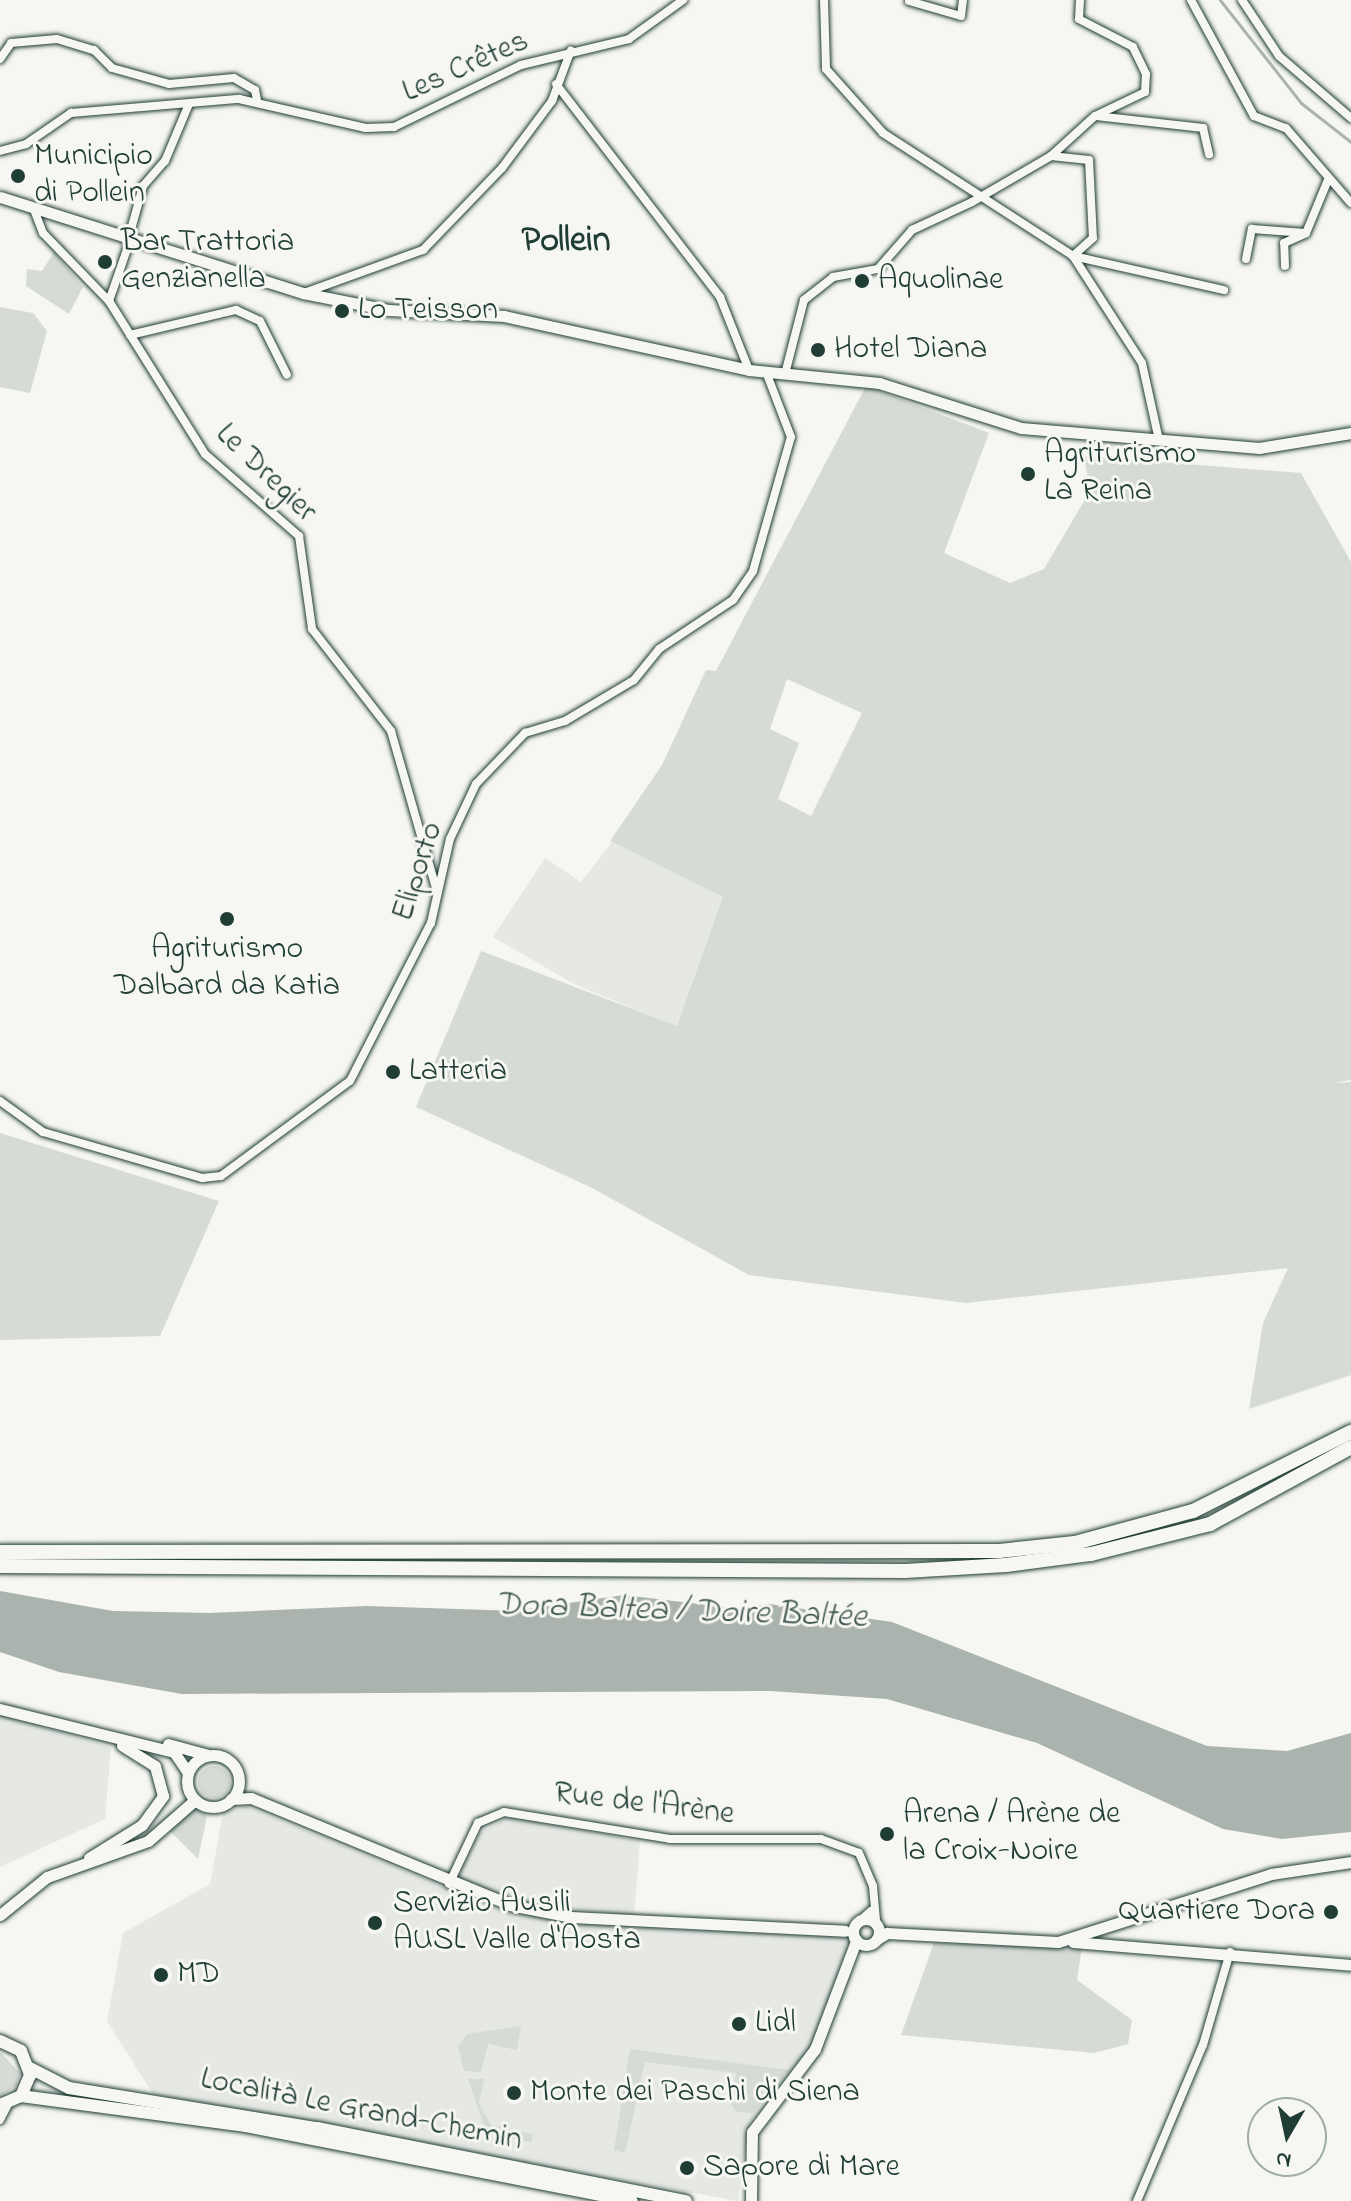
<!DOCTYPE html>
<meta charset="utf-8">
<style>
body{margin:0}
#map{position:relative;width:1351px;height:2201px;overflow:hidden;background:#f6f6f2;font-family:"Indie Flower",sans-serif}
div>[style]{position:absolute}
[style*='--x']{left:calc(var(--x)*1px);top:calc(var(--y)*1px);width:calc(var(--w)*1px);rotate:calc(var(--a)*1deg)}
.built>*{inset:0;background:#e6e8e4}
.green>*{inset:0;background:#d6dbd6}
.round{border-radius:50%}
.water>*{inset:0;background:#aab3ae}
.stream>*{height:3px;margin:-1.5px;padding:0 1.5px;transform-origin:1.5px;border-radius:1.5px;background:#aab3ae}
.roads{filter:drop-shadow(0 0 2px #1f3d34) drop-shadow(0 0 2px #1f3d34)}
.street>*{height:8px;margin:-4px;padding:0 4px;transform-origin:4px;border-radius:4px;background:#f6f6f2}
.secondary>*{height:11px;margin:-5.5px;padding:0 5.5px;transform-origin:5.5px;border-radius:5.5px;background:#f6f6f2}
.secondary>.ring{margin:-5.5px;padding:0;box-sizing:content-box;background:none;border:11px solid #f6f6f2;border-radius:50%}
.primary>*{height:12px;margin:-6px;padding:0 6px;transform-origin:6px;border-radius:6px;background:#f6f6f2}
.highway>*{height:14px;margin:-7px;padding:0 7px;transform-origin:7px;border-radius:7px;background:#f6f6f2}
.dots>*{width:22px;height:22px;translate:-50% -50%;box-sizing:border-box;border:4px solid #f6f6f2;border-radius:50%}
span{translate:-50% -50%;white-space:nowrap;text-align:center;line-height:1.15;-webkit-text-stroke:6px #f6f6f2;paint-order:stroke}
.street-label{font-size:32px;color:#1f3d34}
.poi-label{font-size:32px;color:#1f3d34}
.left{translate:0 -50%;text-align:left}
.right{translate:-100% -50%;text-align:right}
.water-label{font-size:34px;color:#425a52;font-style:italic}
.quarter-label{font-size:36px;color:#1f3d34;font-weight:700}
.north{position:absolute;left:1247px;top:2097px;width:80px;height:80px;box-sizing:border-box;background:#f6f6f2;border:2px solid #a0aca6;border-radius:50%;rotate:189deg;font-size:22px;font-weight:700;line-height:32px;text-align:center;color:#1f3d34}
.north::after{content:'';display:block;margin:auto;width:28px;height:36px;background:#1f3d34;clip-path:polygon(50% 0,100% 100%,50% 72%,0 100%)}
</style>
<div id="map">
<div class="built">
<div style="clip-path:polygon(613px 841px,725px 898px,677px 1027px,574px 984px,493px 937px,545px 858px,581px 882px)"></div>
<div style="clip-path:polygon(0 1715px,111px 1747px,105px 1819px,0 1867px)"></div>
<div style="clip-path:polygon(245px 1806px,508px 1913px,851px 1937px,811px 2046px,749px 2123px,738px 2201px,153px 2094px,107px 2021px,123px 1933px,210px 1884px,223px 1813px)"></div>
<div style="clip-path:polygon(508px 1817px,640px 1841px,634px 1916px,509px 1902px,456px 1882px,480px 1833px)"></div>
</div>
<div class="green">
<div style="clip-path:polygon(54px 252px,83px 287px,69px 314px,26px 286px,27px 269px,42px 271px)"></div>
<div style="clip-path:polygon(0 307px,33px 313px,47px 331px,30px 393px,0 387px)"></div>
<div style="clip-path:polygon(evenodd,866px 386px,989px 433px,944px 553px,1010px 583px,1044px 569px,1090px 491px,1084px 456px,1301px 473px,1351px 562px,1351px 1080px,1331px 1083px,1351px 1082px,1351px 1375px,1249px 1409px,1263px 1323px,1288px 1268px,966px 1303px,749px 1275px,592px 1188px,416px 1107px,481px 951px,677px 1026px,723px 897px,610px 841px,662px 765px,706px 670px,716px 671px,866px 386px,787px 679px,862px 713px,811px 816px,778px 799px,799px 743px,770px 729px,787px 679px)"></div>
<div style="clip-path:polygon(0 1133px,219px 1201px,160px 1336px,0 1340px)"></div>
<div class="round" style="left:198px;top:1766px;width:32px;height:32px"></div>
<div style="clip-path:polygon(193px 1807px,207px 1816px,198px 1859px,168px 1829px)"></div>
<div style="clip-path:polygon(934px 1943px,1082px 1947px,1077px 1980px,1132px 2020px,1128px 2044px,1094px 2053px,901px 2035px)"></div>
<div style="clip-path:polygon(521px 2026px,517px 2050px,488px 2044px,481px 2072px,464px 2071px,458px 2047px,467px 2034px)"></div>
<div style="clip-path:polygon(630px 2049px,789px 2070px,753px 2113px,737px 2112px,731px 2105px,736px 2073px,645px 2062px,625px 2153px,614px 2150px)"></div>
<div style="clip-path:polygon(0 2052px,20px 2073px,16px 2086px,0 2096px)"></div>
<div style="clip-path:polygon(468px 2079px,484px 2079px,479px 2103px,491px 2125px,533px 2134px,531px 2142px,487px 2134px)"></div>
</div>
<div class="water">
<div style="clip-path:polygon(0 1591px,113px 1611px,210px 1613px,367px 1606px,514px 1611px,624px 1595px,740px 1609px,769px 1604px,892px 1622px,1207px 1746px,1287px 1751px,1351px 1733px,1351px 1832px,1282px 1839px,1223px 1829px,1037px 1743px,887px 1699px,771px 1691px,182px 1694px,59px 1672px,0 1652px)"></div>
</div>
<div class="stream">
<div style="--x:1220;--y:0;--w:131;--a:51.8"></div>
<div style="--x:1301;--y:103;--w:63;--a:38"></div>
</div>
<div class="roads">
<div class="street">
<div style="--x:824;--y:0;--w:69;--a:88.3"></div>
<div style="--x:826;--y:69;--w:86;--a:48.3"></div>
<div style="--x:883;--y:133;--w:226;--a:32.9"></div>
<div style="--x:1073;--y:256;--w:127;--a:57.2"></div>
<div style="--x:1142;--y:363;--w:79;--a:77.6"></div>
<div style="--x:1191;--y:0;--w:132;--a:61.5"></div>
<div style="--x:1254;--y:116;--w:34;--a:21"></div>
<div style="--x:1286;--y:128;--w:99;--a:49.1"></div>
<div style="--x:1242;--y:0;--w:67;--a:56.5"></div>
<div style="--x:1279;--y:56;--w:95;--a:40.7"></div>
<div style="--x:909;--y:1;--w:54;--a:16.1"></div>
<div style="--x:961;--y:16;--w:16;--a:-83"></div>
<div style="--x:0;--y:59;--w:19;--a:-55"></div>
<div style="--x:11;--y:43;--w:46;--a:-5"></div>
<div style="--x:57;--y:39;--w:39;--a:17"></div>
<div style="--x:94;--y:50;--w:25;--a:45"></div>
<div style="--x:112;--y:68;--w:59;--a:15.7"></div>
<div style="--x:169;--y:84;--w:65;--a:-5.3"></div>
<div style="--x:234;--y:78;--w:24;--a:30"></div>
<div style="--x:255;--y:90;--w:10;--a:79"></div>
<div style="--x:556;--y:84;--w:269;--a:52.4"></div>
<div style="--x:720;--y:297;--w:79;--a:68.3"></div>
<div style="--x:1096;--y:116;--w:108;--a:6.4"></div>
<div style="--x:1203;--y:128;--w:27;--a:77"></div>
<div style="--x:0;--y:151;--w:27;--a:-15"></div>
<div style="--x:26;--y:144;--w:55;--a:-34.6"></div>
<div style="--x:71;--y:113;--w:169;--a:-4.8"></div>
<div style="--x:239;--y:99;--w:130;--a:12.9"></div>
<div style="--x:366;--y:128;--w:28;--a:-2"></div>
<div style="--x:394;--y:127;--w:141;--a:-26"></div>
<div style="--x:521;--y:65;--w:111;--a:-13.5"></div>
<div style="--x:629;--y:39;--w:67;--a:-35.8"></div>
<div style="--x:1051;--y:156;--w:38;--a:6"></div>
<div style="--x:1089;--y:160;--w:78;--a:87.1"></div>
<div style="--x:1093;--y:238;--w:27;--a:138"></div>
<div style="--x:1073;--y:256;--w:155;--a:12.7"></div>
<div style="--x:33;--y:207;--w:28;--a:69"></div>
<div style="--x:43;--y:233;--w:95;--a:45.9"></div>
<div style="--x:109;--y:301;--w:181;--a:57.9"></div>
<div style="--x:205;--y:454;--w:125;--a:41.1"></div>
<div style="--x:299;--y:536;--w:94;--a:82"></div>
<div style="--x:312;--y:629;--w:129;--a:52.2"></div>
<div style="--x:391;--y:731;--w:163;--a:74"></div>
<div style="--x:129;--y:237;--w:53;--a:-74.6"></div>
<div style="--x:143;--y:186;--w:33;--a:-49"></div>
<div style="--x:165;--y:161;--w:62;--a:-67.2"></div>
<div style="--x:1246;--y:259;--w:31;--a:-79"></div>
<div style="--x:1252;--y:229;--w:53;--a:4.3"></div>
<div style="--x:1285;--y:266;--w:23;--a:-92"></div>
<div style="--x:1284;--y:243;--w:24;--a:-24"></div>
<div style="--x:1306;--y:233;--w:57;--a:-67.5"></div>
<div style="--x:304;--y:293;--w:127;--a:-19.9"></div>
<div style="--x:423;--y:250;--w:114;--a:-46.1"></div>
<div style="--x:502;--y:168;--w:84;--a:-53.3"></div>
<div style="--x:552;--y:101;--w:54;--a:-69.6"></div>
<div style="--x:109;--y:301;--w:67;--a:-70.8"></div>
<div style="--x:130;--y:335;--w:109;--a:-13.3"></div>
<div style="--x:236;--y:310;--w:26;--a:25"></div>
<div style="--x:260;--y:321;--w:60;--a:63.4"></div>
<div style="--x:785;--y:374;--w:76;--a:-75.6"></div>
<div style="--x:804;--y:300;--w:37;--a:-38"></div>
<div style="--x:833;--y:277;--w:46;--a:-10.1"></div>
<div style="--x:878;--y:269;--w:52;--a:-48.9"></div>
<div style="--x:912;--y:230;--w:66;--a:-25"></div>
<div style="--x:972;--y:202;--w:91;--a:-30.2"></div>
<div style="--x:1051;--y:156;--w:59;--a:-42.3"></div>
<div style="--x:1095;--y:116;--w:55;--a:-25.6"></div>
<div style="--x:1145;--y:92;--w:18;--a:-87"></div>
<div style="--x:1146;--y:74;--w:30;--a:-116"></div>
<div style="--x:1133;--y:47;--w:61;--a:-152.6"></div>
<div style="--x:1079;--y:19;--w:19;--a:-87"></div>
<div style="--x:0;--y:1101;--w:53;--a:35.8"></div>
<div style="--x:43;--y:1132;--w:166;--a:16.1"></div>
<div style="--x:202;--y:1178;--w:19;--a:-6"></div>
<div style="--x:221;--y:1176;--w:160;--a:-36.4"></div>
<div style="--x:350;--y:1081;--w:178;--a:-62.9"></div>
<div style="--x:431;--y:923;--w:86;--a:-77.3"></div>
<div style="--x:450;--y:839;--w:61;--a:-64.7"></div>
<div style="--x:476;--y:784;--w:71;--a:-46.1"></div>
<div style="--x:525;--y:733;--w:42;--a:-16.7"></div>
<div style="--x:565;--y:721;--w:80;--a:-30.7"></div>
<div style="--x:634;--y:680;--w:40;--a:-51"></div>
<div style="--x:659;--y:649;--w:89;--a:-33.5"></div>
<div style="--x:733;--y:600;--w:35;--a:-55"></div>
<div style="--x:753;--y:571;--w:139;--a:-74.2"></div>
<div style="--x:791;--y:437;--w:70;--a:-111"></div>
<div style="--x:449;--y:1884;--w:68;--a:-64.6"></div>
<div style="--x:478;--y:1823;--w:28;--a:-23"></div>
<div style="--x:504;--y:1812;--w:168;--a:9.2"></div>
<div style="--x:670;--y:1839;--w:151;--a:0"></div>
<div style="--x:821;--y:1839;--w:40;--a:20.2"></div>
<div style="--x:859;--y:1853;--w:36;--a:67"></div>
<div style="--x:873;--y:1886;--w:37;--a:85"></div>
<div style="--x:862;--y:1919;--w:12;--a:-42"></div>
<div style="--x:0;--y:2120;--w:18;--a:-63"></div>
<div style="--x:1137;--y:2201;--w:169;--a:-67.1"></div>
<div style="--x:1203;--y:2045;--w:97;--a:-73.8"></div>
</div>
<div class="secondary">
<div style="--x:0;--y:197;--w:318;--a:17.6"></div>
<div style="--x:303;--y:293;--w:88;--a:11.2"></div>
<div style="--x:389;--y:310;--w:115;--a:3"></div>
<div style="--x:504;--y:316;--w:251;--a:12.4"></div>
<div style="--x:749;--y:370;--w:131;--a:5.7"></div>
<div style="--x:879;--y:383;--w:149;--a:17.6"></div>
<div style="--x:1021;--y:428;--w:239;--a:4.8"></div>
<div style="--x:1259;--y:448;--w:93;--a:-9.3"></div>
<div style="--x:0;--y:1709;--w:179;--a:13.9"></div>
<div style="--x:174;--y:1752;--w:25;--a:56"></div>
<div style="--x:168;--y:1744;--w:41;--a:15.4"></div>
<div class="ring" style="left:187px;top:1755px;width:41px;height:41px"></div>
<div style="--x:231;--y:1799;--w:20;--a:-3"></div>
<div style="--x:251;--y:1798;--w:280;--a:22.4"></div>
<div style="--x:510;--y:1905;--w:62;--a:11.1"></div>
<div style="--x:571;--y:1917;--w:274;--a:2.9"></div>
<div style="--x:89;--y:1858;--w:62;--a:-31.9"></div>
<div style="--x:142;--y:1825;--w:36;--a:-54"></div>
<div style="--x:163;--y:1796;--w:31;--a:-105"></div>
<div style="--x:155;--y:1766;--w:39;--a:-148"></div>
<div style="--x:0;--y:1915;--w:60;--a:-39"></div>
<div style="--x:47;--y:1877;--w:107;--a:-19.6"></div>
<div style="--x:148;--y:1841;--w:62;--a:-41.1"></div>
<div class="ring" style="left:853px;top:1919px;width:15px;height:15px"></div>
<div style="--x:877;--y:1939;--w:12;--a:-31"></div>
<div style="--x:887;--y:1933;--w:171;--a:3"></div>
<div style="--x:1058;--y:1942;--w:224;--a:-17.7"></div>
<div style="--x:1271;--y:1874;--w:81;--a:-8.5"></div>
<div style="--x:1073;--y:1942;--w:279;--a:4.7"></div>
<div style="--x:751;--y:2201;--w:69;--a:-89.2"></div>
<div style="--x:752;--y:2132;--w:104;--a:-52.8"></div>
<div style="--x:815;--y:2049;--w:116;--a:-69.2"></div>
</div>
<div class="primary">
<div style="--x:0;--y:2041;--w:23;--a:25"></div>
<div style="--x:21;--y:2051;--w:26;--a:69"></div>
<div style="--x:30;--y:2075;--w:23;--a:113"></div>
<div style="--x:21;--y:2096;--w:23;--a:157"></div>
<div style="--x:30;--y:2068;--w:44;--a:27.1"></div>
<div style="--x:69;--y:2088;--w:251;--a:9.2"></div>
<div style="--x:317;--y:2128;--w:376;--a:11.2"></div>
<div style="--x:21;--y:2096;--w:227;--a:7.6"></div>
<div style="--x:246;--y:2126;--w:393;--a:11"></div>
</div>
<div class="highway">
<div style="--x:0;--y:1552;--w:999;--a:-0.06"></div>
<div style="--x:999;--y:1551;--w:76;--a:-6"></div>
<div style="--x:1075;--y:1543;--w:122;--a:-15.2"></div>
<div style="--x:1193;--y:1511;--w:177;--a:-26.6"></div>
<div style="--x:0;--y:1566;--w:905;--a:0.32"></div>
<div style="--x:905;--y:1571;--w:101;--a:-3.4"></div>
<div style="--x:1006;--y:1565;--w:86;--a:-7.4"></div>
<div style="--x:1091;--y:1554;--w:123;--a:-14.1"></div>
<div style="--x:1210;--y:1524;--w:161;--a:-28.6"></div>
</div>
</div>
<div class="dots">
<div style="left:18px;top:176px;background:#1f3d34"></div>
<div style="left:105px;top:262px;background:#1f3d34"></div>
<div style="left:862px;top:281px;background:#1f3d34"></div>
<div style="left:342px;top:311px;background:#1f3d34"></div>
<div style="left:818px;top:350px;background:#1f3d34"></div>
<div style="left:1028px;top:474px;background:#1f3d34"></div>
<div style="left:227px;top:919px;background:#1f3d34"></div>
<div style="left:393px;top:1072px;background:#1f3d34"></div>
<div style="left:887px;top:1834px;background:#1f3d34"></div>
<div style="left:1331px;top:1912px;background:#1f3d34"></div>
<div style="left:375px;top:1923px;background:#1f3d34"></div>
<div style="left:161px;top:1975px;background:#1f3d34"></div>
<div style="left:739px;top:2024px;background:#1f3d34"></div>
<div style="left:514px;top:2093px;background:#1f3d34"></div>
<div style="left:687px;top:2168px;background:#1f3d34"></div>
</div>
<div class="street-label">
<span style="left:466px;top:68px;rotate:-24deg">Les Crêtes</span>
<span style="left:265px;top:474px;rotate:44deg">Le Dregier</span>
<span style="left:419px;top:872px;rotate:-72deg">Eliporto</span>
<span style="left:644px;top:1805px;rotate:7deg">Rue de l'Arène</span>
<span style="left:361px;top:2111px;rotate:11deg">Località Le Grand-Chemin</span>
</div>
<div class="poi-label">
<span class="left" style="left:34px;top:176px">Municipio<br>di Pollein</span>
<span class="left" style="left:121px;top:262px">Bar Trattoria<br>Genzianella</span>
<span class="left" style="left:878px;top:281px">Aquolinae</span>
<span class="left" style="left:358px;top:311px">Lo Teisson</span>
<span class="left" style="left:834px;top:350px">Hotel Diana</span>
<span class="left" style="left:1044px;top:474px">Agriturismo<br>La Reina</span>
<span style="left:227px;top:969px">Agriturismo<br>Dalbard da Katia</span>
<span class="left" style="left:409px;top:1072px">Latteria</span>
<span class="left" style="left:903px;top:1834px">Arena / Arène de<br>la Croix-Noire</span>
<span class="left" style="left:393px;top:1923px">Servizio Ausili<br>AUSL Valle d'Aosta</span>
<span class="right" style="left:1315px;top:1912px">Quartiere Dora</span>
<span class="left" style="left:177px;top:1975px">MD</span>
<span class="left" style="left:755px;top:2024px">Lidl</span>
<span class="left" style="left:530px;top:2093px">Monte dei Paschi di Siena</span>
<span class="left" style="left:703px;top:2168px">Sapore di Mare</span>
</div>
<div class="water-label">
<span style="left:681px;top:1612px;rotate:2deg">Dora Baltea / Doire Baltée</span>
</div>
<div class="quarter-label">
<span style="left:566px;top:242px">Pollein</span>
</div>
<div class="north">N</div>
</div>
